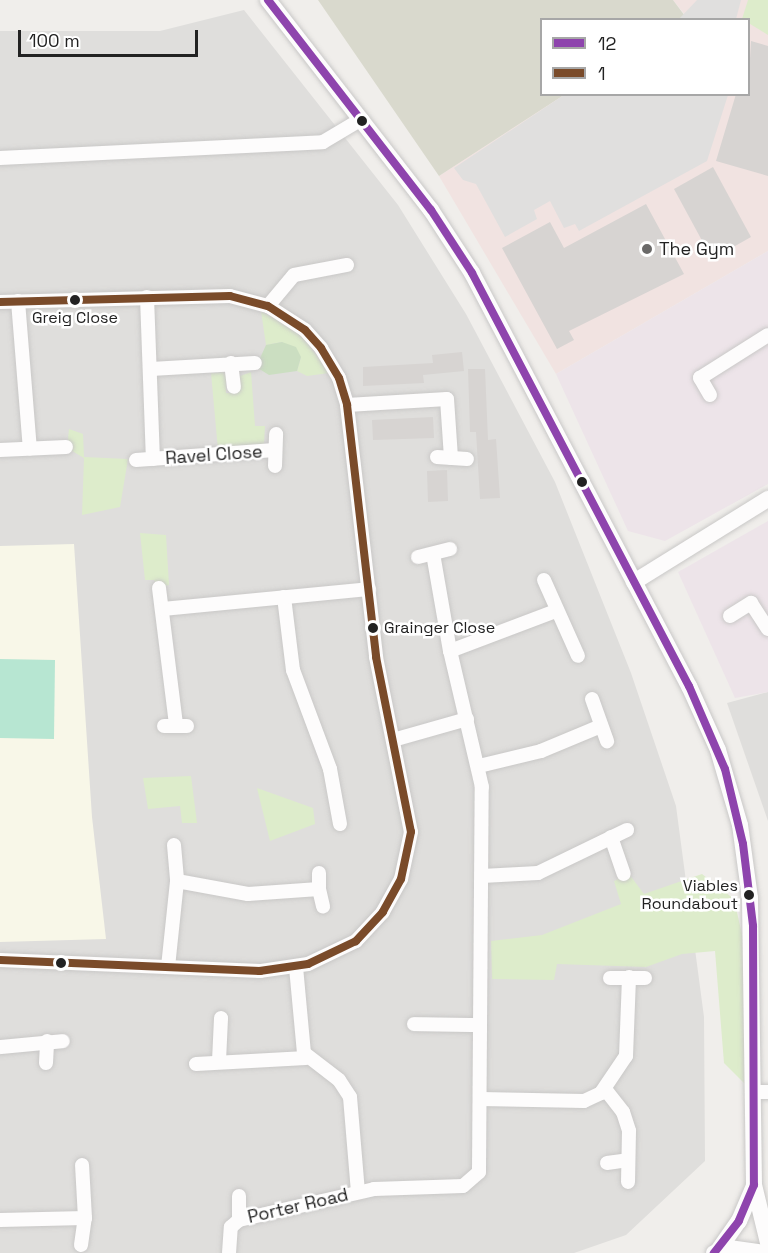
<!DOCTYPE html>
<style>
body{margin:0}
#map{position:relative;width:768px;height:1253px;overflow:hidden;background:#f0eeeb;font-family:"Space Grotesk",sans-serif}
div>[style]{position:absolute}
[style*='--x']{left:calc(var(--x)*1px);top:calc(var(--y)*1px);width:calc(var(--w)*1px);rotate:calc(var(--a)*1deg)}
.residential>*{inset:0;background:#dfdedc}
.commercial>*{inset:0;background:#f1e3e1}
.industrial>*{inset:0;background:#ede4e9}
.education>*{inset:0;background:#f8f7e8}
.construction>*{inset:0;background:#d9d9cd}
.grass>*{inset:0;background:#ddeccb}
.forest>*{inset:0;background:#cbdec1}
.pitch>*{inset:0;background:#b7e6d2}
.parking>*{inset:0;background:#e0dfde}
.building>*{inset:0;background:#d7d4d2}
.roads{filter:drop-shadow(0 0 2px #c9c8c7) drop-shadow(0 0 2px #c9c8c7)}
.minor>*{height:14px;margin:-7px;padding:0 7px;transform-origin:7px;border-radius:7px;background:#fdfcfc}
.tertiary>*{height:16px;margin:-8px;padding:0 8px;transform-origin:8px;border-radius:8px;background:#fdfcfc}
.bus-1>*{height:8px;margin:-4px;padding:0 4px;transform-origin:4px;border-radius:4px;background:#8e44ad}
.bus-2>*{height:8px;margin:-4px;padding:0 4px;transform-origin:4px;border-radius:4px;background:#7a4b2a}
.dots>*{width:16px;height:16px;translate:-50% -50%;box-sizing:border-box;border:3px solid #fff;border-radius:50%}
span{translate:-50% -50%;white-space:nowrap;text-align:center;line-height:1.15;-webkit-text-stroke:5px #fff;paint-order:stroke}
.bus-label{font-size:16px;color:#222}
.left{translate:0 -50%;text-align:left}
.right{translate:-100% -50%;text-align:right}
.poi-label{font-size:18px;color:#222}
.street-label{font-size:18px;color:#222}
.legend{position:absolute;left:540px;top:18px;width:210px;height:78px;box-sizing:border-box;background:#fff;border:2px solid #a7a7a7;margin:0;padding:8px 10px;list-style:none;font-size:18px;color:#222}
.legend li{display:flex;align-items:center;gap:12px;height:30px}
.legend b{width:30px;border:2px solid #a7a7a7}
.scale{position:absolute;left:18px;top:30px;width:180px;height:27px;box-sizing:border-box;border:3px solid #222;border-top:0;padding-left:8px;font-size:18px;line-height:21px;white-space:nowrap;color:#222;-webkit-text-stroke:4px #fff;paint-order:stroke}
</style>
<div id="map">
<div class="residential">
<div style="clip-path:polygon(244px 10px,398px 205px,466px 314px,555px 482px,631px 673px,676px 806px,704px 1017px,705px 1161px,626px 1235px,574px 1253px,0 1253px,0 31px,160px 31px)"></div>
<div style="clip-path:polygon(768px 692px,768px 821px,727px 703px)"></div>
</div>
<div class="commercial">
<div style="clip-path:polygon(673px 0,768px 0,768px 251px,556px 374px,439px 176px,564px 95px,748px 94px,748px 20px,679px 19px,685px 15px)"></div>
</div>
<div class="industrial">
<div style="clip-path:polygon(768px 251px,768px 484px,665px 541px,628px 531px,556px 374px)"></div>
<div style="clip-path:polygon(768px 521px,768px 692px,735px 698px,678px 572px)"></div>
</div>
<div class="education">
<div style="clip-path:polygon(74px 544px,92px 817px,106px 939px,0 942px,0 546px)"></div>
</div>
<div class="construction">
<div style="clip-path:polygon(318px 0,673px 0,685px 16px,679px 20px,542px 20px,542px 94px,564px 95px,439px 176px)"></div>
</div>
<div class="grass">
<div style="clip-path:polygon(748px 0,768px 0,768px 35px,742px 19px)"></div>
<div style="clip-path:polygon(261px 311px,300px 333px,329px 373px,307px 376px,297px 371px,301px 357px,282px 342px,266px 345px)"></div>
<div style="clip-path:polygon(226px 372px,226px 393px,237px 393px,240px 376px,251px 372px,255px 426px,265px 426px,264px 444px,218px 450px,211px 373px)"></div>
<div style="clip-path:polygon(69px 429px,83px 434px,84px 457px,128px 459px,120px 507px,82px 515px,84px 458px,67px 448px)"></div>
<div style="clip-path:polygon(140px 533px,166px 535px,169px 585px,159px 588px,154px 580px,145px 580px)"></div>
<div style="clip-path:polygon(191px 776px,197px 823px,182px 823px,180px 806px,148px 809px,143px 778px)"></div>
<div style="clip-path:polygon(257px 788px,313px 808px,315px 824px,270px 841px)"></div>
<div style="clip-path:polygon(629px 874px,644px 894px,702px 874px,734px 899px,744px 943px,747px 1086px,724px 1063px,715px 951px,682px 954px,646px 967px,557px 964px,554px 980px,492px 979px,491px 941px,542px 935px,621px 904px,614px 881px)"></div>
</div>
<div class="forest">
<div style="clip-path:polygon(282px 342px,296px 347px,301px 357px,297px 371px,269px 375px,256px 367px,266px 345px)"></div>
</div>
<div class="pitch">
<div style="clip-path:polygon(0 659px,55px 660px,54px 739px,0 738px)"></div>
</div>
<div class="parking">
<div style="clip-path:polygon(697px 0,741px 0,736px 19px,679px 19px)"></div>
<div style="clip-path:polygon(564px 95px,564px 94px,728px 95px,707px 161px,579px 231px,575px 224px,564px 228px,550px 201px,534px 210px,537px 219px,505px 237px,476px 184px,463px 180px,454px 168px)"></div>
</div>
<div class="building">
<div style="clip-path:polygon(751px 41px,768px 46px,768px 176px,716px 161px,736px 94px,748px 94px)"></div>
<div style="clip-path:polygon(713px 167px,751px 237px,712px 259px,674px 189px)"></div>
<div style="clip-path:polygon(646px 204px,684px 274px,569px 331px,574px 340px,557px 349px,502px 248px,550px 222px,564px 248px)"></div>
<div style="clip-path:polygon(462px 352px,464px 371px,423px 375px,424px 383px,363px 386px,363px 367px,433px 363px,432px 355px)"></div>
<div style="clip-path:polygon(468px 369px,485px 369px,488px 440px,496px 439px,500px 498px,480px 499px,476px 432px,470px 432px)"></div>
<div style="clip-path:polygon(433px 417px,434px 438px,373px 440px,372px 420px)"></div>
<div style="clip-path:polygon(447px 470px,448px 501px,428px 502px,427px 471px)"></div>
</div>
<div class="roads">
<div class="minor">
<div style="--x:0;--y:158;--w:323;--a:-2.8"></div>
<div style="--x:323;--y:142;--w:43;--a:-30.7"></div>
<div style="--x:147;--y:297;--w:162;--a:87.9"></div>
<div style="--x:18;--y:301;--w:148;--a:85.4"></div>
<div style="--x:0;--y:302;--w:230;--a:-1.5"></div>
<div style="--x:230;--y:296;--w:39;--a:15"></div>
<div style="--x:268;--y:306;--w:44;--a:33"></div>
<div style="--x:305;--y:330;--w:24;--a:48"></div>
<div style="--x:321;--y:348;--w:35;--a:59"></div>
<div style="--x:339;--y:378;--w:28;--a:73"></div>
<div style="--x:347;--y:405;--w:254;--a:83.4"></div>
<div style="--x:376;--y:657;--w:178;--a:78.7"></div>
<div style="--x:411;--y:832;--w:48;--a:102"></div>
<div style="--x:401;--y:879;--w:38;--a:119"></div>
<div style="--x:383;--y:912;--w:40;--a:133"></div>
<div style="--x:356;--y:941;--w:53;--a:154.4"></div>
<div style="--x:308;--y:964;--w:49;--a:171.7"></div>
<div style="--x:260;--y:971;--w:260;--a:-177.6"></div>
<div style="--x:268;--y:306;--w:40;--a:-50"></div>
<div style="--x:294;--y:275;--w:54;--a:-10.7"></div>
<div style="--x:231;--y:363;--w:24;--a:83"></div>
<div style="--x:151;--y:369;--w:104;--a:-3.3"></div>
<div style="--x:710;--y:395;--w:20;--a:-120"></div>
<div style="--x:700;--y:378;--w:80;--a:-32.3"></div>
<div style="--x:347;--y:405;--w:100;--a:-3.4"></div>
<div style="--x:447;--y:399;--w:59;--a:86.1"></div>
<div style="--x:0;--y:450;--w:66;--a:-2.6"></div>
<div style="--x:437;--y:457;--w:30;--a:4"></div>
<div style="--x:136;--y:460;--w:139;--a:-4.1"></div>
<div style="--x:275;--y:466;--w:32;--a:-88"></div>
<div style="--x:418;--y:557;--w:33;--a:-14"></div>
<div style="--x:544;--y:580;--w:83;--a:65.9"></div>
<div style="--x:159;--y:588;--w:138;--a:82.9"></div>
<div style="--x:284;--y:597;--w:74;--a:83"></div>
<div style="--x:293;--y:670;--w:106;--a:69.5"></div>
<div style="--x:330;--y:769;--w:56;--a:79.7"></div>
<div style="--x:162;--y:609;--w:208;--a:-5.5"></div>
<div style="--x:730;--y:616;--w:25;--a:-32"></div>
<div style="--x:751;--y:603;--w:31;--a:57"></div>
<div style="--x:450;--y:651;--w:113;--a:-20.7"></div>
<div style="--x:592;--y:699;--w:45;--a:70.3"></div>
<div style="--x:164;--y:726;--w:23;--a:0"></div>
<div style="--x:393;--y:740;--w:77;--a:-15.8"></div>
<div style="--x:479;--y:766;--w:64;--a:-13.6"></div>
<div style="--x:541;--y:751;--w:65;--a:-22.6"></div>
<div style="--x:611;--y:837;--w:39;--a:71"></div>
<div style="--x:174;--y:845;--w:36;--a:85"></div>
<div style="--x:482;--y:876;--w:56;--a:-3.1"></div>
<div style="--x:538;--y:873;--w:99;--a:-25.8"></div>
<div style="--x:319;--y:889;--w:16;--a:-90"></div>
<div style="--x:168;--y:967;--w:86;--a:-84"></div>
<div style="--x:177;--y:881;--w:72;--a:10.4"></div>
<div style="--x:248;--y:894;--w:71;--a:-4"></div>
<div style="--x:319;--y:889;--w:18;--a:77"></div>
<div style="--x:296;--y:967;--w:86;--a:84.7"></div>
<div style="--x:304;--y:1053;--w:44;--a:37.6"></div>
<div style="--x:339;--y:1080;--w:20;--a:57"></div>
<div style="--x:350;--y:1097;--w:95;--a:85.2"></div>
<div style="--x:610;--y:978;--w:35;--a:0"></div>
<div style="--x:414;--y:1024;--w:65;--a:0.9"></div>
<div style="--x:0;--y:1047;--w:63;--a:-5.4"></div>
<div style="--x:219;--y:1061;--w:43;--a:-87.3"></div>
<div style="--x:46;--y:1063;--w:22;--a:-87"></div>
<div style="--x:196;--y:1064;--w:110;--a:-3.1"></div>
<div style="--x:605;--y:1089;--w:29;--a:52"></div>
<div style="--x:623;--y:1112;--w:20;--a:72"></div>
<div style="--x:629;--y:1131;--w:51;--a:91.1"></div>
<div style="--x:753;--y:1092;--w:15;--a:0"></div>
<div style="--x:481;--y:1099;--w:103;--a:1.1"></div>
<div style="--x:584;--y:1101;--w:19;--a:-25"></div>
<div style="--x:601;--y:1093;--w:45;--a:-56"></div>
<div style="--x:626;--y:1056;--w:79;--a:-87.8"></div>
<div style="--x:607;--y:1163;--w:21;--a:-8"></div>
<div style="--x:239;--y:1196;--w:24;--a:90"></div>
<div style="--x:239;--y:1220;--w:139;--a:-12.9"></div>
<div style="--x:374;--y:1189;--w:89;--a:-1.9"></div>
<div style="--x:463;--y:1186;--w:21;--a:-41"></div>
<div style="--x:479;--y:1172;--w:385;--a:-89.6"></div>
<div style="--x:482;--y:787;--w:140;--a:-103.2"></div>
<div style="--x:450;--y:651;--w:98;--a:-99.9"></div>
<div style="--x:0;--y:1220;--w:85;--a:-1.3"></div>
<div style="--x:85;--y:1218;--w:53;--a:-93.2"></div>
<div style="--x:81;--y:1245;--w:27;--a:-82"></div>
<div style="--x:229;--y:1253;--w:26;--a:-86"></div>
<div style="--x:231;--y:1227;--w:11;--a:-41"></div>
</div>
<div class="tertiary">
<div style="--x:268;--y:0;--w:266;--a:52.2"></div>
<div style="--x:431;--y:210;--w:75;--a:56.9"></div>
<div style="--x:472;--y:273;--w:467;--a:62.3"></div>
<div style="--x:689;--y:686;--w:70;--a:65.6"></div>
<div style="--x:718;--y:750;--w:78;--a:73.7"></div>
<div style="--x:740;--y:825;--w:74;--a:82.2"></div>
<div style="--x:750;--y:898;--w:287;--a:89.2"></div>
<div style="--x:754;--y:1185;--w:60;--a:76.4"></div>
<div style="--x:634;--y:582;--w:158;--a:-31.8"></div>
<div style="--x:717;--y:1252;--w:38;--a:-55"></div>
<div style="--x:739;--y:1221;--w:38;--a:-67"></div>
<div style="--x:714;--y:1253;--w:16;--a:-18"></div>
<div style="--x:729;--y:1248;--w:34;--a:8"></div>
</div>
</div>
<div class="bus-1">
<div style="--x:268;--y:0;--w:266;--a:52.2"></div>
<div style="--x:431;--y:210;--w:75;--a:56.9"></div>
<div style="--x:472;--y:273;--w:467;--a:62.3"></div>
<div style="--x:689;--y:686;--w:90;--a:66.6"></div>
<div style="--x:725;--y:769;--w:77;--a:76.5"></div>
<div style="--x:743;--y:844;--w:83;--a:83"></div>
<div style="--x:753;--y:926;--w:259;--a:89.8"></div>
<div style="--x:754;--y:1185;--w:39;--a:113"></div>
<div style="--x:739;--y:1221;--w:41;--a:128"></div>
</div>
<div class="bus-2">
<div style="--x:0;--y:302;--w:230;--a:-1.5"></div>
<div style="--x:230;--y:296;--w:39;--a:15"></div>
<div style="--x:268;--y:306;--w:44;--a:33"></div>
<div style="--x:305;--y:330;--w:24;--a:48"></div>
<div style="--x:321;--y:348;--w:35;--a:59"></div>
<div style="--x:339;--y:378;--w:28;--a:73"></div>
<div style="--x:347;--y:405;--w:254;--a:83.4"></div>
<div style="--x:376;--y:657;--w:178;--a:78.7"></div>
<div style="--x:411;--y:832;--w:48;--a:102"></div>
<div style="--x:401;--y:879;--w:38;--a:119"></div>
<div style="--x:383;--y:912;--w:40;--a:133"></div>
<div style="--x:356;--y:941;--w:53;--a:154.4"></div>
<div style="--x:308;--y:964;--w:49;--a:171.7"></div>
<div style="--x:260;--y:971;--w:260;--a:-177.6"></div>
</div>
<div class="dots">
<div style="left:362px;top:121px;background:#222"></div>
<div style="left:647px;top:249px;background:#6a6968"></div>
<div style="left:75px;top:300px;background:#222"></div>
<div style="left:582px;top:482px;background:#222"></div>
<div style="left:373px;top:628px;background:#222"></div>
<div style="left:749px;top:895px;background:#222"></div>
<div style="left:61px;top:963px;background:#222"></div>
</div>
<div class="bus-label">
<span style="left:75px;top:318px">Greig Close</span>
<span class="left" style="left:384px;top:628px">Grainger Close</span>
<span class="right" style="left:738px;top:895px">Viables<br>Roundabout</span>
</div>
<div class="poi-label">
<span class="left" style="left:659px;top:249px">The Gym</span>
</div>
<div class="street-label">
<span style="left:214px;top:455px;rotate:-4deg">Ravel Close</span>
<span style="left:298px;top:1206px;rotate:-13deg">Porter Road</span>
</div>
<ul class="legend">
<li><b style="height:8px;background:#8e44ad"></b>12</li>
<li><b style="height:8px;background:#7a4b2a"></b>1</li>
</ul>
<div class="scale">100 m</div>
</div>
